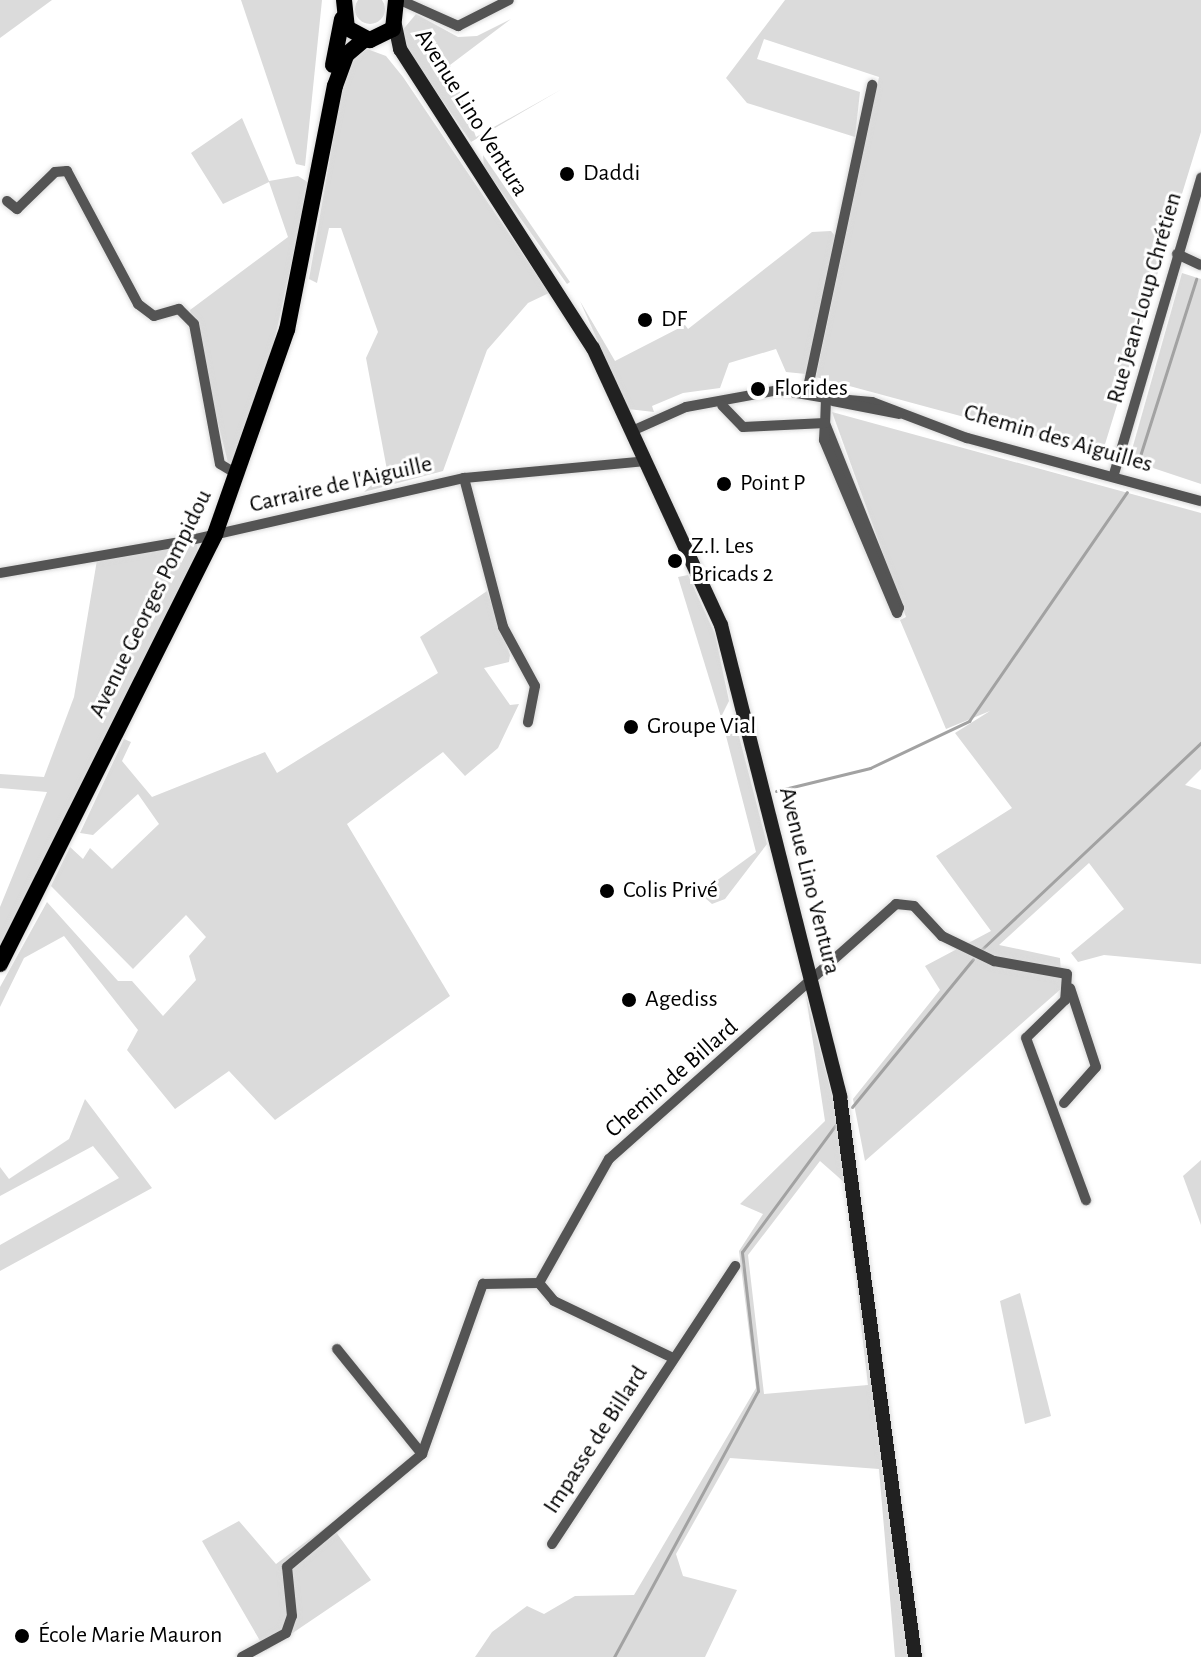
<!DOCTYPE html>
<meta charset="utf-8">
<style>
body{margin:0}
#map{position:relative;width:1201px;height:1657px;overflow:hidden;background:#fff;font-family:"Alegreya Sans",sans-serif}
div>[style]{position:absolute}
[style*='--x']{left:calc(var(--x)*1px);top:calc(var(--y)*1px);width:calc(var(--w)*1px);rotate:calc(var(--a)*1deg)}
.green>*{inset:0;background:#dbdbdb}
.round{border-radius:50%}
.stream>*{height:3px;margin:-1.5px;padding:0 1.5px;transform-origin:1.5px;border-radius:1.5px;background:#a2a2a2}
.roads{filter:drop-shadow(0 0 2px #dbdbdb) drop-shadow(0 0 2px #dbdbdb)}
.street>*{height:10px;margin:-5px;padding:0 5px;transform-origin:5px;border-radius:5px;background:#545454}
.secondary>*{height:14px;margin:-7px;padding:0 7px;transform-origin:7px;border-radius:7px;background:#212121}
.primary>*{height:16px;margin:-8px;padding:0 8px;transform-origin:8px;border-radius:8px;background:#000}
.dots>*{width:22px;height:22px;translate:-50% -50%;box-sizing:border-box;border:4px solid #fff;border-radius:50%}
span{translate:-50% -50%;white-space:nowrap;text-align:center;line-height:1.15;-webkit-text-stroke:6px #fff;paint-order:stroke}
.street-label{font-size:24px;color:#000}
.poi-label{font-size:24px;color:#000}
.left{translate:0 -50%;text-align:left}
</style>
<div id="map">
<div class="green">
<div class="round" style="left:355px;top:-6px;width:30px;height:30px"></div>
<div style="clip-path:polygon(0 0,52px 0,0 38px)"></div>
<div style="clip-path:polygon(241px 0,322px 0,305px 166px,296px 164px)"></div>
<div style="clip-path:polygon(785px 0,1201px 0,1201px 132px,1102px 454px,816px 377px,879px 77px,764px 39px,757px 59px,860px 92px,855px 137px,747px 103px,726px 78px)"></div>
<div style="clip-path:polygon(416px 14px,458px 37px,477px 36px,511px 19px,450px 65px,476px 137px,562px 89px,471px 142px,404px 45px,401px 32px)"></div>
<div style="clip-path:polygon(367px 49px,386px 56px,403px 77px,549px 293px,528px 303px,487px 350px,443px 471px,364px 492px,387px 470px,366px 358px,378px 332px,341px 228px,329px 228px,317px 283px,309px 279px,342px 88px,351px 61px)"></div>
<div style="clip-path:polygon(242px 118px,269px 181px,298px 176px,309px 183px,273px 347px,235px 463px,228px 463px,190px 310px,288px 237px,269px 182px,223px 204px,191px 153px)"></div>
<div style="clip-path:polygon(483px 155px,570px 282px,567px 284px,484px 167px)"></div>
<div style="clip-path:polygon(831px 231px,836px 237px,806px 374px,786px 372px,776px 349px,729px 363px,720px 388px,683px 393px,652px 406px,654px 412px,628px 409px,580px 301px,615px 361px,685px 325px,688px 329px,812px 232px)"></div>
<div style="clip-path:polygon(1182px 273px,1201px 279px,1201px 484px,1129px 460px)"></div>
<div style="clip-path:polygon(832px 412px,1201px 513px,1201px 769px,1185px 785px,1201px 790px,1201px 964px,1104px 955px,1078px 962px,1071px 953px,1124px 909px,1089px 863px,999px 945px,1060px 958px,1062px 988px,865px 1161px,853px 1099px,940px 990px,925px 966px,991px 931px,936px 856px,1012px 808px,955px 733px,990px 711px,946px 729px,900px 620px,906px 617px)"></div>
<div style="clip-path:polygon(197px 544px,198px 553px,0 947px,0 907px,47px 792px,0 788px,0 774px,44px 777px,74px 697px,97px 560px)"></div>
<div style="clip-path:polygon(688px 575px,715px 634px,729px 701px,721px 717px,678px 577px)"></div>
<div style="clip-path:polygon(487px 591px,510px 655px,509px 662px,484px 668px,510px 705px,519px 704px,498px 748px,465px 776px,443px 752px,347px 824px,450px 996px,275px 1120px,229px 1071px,175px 1109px,127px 1050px,138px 1030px,64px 936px,24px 958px,0 1007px,0 987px,47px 902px,118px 981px,132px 981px,163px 1016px,196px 980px,189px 956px,206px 937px,186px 915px,133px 969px,51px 886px,70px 847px,83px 859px,90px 848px,112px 869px,159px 824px,138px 794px,93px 835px,80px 833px,124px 739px,131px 742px,122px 761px,152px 797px,265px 752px,277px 773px,438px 673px,420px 637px)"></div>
<div style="clip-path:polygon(725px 732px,739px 736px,767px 844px,725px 899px,712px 904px,704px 897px,712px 884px,756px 852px)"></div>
<div style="clip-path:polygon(evenodd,806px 996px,841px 1130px,910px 1657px,895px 1657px,879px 1469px,730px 1458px,676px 1554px,683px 1576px,737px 1590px,705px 1657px,475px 1657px,492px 1632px,527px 1606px,544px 1614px,575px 1596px,634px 1595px,756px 1388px,739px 1251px,763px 1214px,740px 1204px,825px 1121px,806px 996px,820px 1161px,845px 1183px,868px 1385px,764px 1394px,748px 1255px,820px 1161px)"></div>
<div style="clip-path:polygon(85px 1099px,152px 1188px,0 1271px,0 1245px,119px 1178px,93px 1146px,0 1196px,0 1167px,9px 1179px,69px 1139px)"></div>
<div style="clip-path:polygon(1201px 1160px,1201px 1225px,1183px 1176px)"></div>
<div style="clip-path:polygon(1020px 1293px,1051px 1416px,1025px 1424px,1000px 1301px)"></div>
<div style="clip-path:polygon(239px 1521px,276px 1564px,330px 1524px,371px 1580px,266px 1651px,202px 1541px)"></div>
</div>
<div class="stream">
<div style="--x:1140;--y:456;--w:186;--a:-72.4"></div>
<div style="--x:776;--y:791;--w:97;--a:-13.7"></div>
<div style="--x:870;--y:768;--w:110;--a:-25.4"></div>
<div style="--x:969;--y:721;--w:278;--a:-55.4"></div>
<div style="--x:981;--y:950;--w:302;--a:-43.3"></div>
<div style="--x:852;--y:1107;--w:191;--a:-50.7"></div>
<div style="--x:614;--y:1657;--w:302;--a:-61.6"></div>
<div style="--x:758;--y:1391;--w:140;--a:-96.6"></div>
<div style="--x:742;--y:1252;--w:160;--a:-53.6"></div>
</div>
<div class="roads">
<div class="street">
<div style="--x:400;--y:0;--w:64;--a:24.1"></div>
<div style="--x:458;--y:26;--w:57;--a:-27"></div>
<div style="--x:7;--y:201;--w:13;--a:39"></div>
<div style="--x:17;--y:209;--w:53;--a:-44.2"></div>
<div style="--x:55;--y:172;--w:12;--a:-5"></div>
<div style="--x:67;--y:171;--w:151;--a:61.9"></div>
<div style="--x:138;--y:304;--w:20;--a:37"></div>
<div style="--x:154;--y:316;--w:26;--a:-16"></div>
<div style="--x:179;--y:309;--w:21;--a:45"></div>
<div style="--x:194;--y:324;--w:142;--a:79.5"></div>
<div style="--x:220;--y:464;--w:21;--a:31"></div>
<div style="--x:1177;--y:254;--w:26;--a:25"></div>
<div style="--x:807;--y:392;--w:314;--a:-78"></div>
<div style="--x:826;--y:398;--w:46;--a:5"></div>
<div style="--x:872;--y:402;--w:102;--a:20.8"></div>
<div style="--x:967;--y:438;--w:242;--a:15.1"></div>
<div style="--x:833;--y:401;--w:67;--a:11.1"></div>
<div style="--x:825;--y:423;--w:199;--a:68.2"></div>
<div style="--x:899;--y:608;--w:5;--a:112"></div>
<div style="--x:897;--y:613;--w:188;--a:-112.9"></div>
<div style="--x:824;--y:440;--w:17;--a:-87"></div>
<div style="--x:632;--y:431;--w:59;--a:-24"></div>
<div style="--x:686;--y:407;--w:95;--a:-10.4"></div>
<div style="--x:779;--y:390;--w:48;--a:9.7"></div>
<div style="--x:826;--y:398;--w:25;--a:92"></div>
<div style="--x:825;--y:423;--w:82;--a:177.2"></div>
<div style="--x:743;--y:427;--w:30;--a:-134"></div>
<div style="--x:1114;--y:474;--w:309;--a:-73.6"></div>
<div style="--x:464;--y:478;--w:154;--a:75.3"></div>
<div style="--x:503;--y:627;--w:67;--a:61.5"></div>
<div style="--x:535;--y:686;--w:37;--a:101"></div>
<div style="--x:0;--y:573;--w:194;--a:-9.8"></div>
<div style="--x:191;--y:540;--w:280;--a:-12.8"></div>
<div style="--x:464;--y:478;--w:183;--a:-5.3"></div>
<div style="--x:1064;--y:1103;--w:48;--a:-48.4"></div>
<div style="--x:1096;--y:1067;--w:83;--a:-108.2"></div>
<div style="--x:539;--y:1283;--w:23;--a:50"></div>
<div style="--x:554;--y:1301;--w:132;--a:25.6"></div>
<div style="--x:337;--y:1349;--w:135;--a:51"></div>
<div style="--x:552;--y:1544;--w:333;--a:-56.6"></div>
<div style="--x:242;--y:1657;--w:50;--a:-28.6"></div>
<div style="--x:286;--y:1633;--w:18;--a:-71"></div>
<div style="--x:292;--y:1616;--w:49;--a:-95.8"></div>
<div style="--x:287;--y:1567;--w:176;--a:-39.9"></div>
<div style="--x:422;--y:1454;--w:181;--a:-70.3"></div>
<div style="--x:483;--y:1284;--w:56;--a:-1"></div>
<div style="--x:539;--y:1283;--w:142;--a:-60.6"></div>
<div style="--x:609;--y:1159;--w:384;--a:-41.6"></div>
<div style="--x:896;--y:904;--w:18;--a:6"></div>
<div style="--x:914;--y:906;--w:41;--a:47"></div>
<div style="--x:942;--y:936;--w:58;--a:25.7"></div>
<div style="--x:994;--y:961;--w:74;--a:10.1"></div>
<div style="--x:1067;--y:974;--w:26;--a:94"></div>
<div style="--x:1065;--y:1000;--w:54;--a:135.7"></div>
<div style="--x:1026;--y:1038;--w:173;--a:69.7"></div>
</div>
<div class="secondary">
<div style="--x:395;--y:25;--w:25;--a:78"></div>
<div style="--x:400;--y:49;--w:356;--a:57.2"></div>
<div style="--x:593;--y:348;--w:305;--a:65.2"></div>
<div style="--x:721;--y:625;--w:487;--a:75.8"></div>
<div style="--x:840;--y:1097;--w:565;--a:82.37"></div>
</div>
<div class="primary">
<div style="--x:344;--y:0;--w:28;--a:84"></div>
<div style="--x:347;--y:28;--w:26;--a:28"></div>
<div style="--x:370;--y:40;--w:25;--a:-26"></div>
<div style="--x:393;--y:29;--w:29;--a:-84"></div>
<div style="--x:333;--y:65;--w:47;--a:-78.9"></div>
<div style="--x:0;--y:964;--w:481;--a:-63.4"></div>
<div style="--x:215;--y:534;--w:216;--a:-70.6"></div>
<div style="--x:287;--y:330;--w:249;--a:-78.9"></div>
<div style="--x:335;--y:86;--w:33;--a:-70"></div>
<div style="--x:346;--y:55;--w:25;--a:-40"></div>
</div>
</div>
<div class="dots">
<div style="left:567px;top:174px;background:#000"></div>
<div style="left:645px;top:320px;background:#000"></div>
<div style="left:758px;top:389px;background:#000"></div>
<div style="left:724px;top:484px;background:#000"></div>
<div style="left:675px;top:561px;background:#000"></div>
<div style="left:631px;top:727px;background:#000"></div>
<div style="left:607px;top:891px;background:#000"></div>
<div style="left:629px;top:1000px;background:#000"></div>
<div style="left:22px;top:1636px;background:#000"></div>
</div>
<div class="street-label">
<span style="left:471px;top:113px;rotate:58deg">Avenue Lino Ventura</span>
<span style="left:1145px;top:298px;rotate:-74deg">Rue Jean-Loup Chrétien</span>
<span style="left:1058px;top:439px;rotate:16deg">Chemin des Aiguilles</span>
<span style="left:341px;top:485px;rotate:-13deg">Carraire de l'Aiguille</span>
<span style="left:151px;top:604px;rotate:-64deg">Avenue Georges Pompidou</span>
<span style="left:809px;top:881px;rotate:76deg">Avenue Lino Ventura</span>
<span style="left:672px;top:1079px;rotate:-41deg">Chemin de Billard</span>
<span style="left:596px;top:1440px;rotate:-57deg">Impasse de Billard</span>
</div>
<div class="poi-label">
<span class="left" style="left:583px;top:174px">Daddi</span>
<span class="left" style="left:661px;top:320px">DF</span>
<span class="left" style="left:774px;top:389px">Florides</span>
<span class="left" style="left:740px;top:484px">Point P</span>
<span class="left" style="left:691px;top:561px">Z.I. Les<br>Bricads 2</span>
<span class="left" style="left:647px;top:727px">Groupe Vial</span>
<span class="left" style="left:623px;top:891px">Colis Privé</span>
<span class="left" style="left:645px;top:1000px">Agediss</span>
<span class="left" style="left:38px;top:1636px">École Marie Mauron</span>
</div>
</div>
